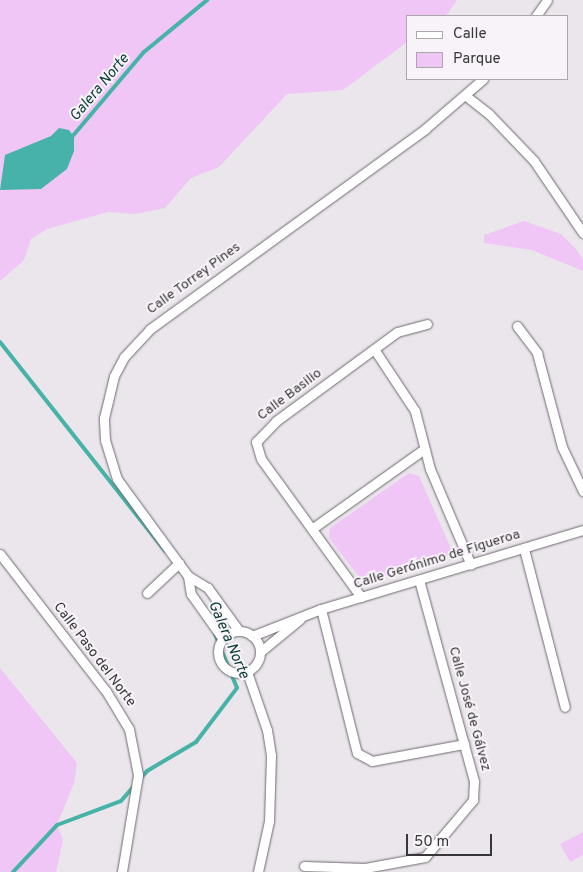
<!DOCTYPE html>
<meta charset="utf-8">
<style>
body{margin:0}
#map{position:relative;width:583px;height:872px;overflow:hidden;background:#eae6eb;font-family:Overpass,sans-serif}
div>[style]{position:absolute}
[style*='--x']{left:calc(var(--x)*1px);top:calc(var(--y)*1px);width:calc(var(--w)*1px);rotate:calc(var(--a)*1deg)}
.green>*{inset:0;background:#f0c6f7}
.water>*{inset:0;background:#47b2a7}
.stream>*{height:4px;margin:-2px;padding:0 2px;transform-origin:2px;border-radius:2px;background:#47b2a7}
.roads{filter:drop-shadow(0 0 1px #6d696e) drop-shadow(0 0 1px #6d696e)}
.minor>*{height:9px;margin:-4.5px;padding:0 4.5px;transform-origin:4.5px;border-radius:4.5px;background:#fff}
.minor>.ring{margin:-4.5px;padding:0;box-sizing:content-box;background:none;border:9px solid #fff;border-radius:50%}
span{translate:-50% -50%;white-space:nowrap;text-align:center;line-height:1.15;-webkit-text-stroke:4px #f8f3f8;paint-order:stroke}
.street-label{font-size:14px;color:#373638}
.water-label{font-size:15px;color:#063a35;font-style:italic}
.legend{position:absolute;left:406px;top:15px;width:162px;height:65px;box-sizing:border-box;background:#f8f3f8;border:1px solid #aba7ab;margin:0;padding:6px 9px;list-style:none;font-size:15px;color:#373638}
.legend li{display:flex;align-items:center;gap:10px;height:25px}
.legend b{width:25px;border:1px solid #aba7ab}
.scale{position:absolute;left:406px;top:834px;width:86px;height:22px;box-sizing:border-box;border:2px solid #373638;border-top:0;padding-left:6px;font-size:15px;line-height:18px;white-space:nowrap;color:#373638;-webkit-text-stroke:4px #f8f3f8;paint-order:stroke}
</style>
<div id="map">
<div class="green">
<div style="clip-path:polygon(0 0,457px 0,446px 16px,407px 16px,407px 42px,343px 90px,287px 94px,219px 167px,191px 178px,165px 208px,135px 214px,108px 212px,47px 229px,31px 239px,24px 260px,0 281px)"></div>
<div style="clip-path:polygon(524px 221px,561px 234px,577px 250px,583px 260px,583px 271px,532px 250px,484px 243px,484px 235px)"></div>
<div style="clip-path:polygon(409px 473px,419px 476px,452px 551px,446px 559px,427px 566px,368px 581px,360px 578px,329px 538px,330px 528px)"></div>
<div style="clip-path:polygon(0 668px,77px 763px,74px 783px,57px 825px,63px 840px,56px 872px,0 872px)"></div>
<div style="clip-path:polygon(583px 832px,583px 855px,570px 862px,560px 844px)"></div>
</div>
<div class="water">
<div style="clip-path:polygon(59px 128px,69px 130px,74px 137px,74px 151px,67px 169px,41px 189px,0 190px,5px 155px,51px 136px)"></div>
</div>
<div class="stream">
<div style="--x:71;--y:138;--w:113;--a:-49.7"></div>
<div style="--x:144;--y:52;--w:82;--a:-39.5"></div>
<div style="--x:0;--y:342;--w:266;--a:51.7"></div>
<div style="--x:139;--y:780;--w:12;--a:-48"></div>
<div style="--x:147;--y:771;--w:57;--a:-30.6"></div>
<div style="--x:196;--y:742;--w:68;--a:-52.8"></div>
<div style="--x:237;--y:688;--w:58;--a:-112.2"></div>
<div style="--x:13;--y:872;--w:64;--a:-46.9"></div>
<div style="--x:57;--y:825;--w:68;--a:-20.6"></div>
<div style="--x:121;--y:801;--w:20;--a:-49"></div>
</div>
<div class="roads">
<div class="minor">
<div style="--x:536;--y:16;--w:19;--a:-55"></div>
<div style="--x:466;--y:96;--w:29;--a:38"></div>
<div style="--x:489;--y:114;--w:65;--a:46.2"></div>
<div style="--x:534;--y:161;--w:87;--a:55.8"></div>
<div style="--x:517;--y:326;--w:34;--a:53"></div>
<div style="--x:537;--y:353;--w:97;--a:75.1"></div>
<div style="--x:562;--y:447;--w:49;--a:64.5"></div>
<div style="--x:374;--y:349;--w:74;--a:56.5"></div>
<div style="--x:415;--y:411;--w:60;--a:75.5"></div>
<div style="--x:430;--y:469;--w:104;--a:66.9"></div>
<div style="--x:313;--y:528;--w:136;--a:-35.4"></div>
<div style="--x:524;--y:549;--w:163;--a:75.5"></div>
<div style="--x:0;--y:554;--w:173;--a:52.3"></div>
<div style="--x:106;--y:691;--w:44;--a:58.8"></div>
<div style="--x:129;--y:729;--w:47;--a:78.9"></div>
<div style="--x:138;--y:775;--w:98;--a:99.4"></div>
<div style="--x:188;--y:576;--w:18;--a:81"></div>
<div style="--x:191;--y:594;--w:55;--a:54.6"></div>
<div style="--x:147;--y:593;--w:44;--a:-43.2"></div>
<div style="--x:361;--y:597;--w:170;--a:-125.9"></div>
<div style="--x:261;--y:459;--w:18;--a:-106"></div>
<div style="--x:256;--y:442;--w:29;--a:-46"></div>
<div style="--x:276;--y:421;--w:150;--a:-36.3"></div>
<div style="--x:397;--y:332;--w:31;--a:-15"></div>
<div style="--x:321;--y:609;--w:148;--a:76"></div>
<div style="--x:357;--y:753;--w:17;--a:28"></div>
<div style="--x:372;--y:761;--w:94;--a:-10.5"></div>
<div style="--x:239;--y:631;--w:53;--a:-125.8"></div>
<div style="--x:208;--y:588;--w:23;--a:-149"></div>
<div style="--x:188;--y:576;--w:120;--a:-126.2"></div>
<div style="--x:117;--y:479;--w:41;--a:-107.1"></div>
<div style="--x:105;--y:440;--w:22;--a:-93"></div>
<div style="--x:104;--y:418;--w:43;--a:-76.6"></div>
<div style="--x:114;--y:376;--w:21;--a:-62"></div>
<div style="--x:124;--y:357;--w:38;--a:-47"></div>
<div style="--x:150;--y:329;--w:340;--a:-36"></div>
<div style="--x:425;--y:129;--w:77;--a:-40.8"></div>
<div class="ring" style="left:218px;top:631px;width:33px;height:33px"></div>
<div style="--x:252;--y:636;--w:74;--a:-21.4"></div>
<div style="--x:321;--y:609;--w:274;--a:-16.8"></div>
<div style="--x:260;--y:652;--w:52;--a:-39.5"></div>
<div style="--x:247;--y:672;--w:61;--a:71"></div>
<div style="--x:267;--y:730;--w:25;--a:81"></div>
<div style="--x:271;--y:755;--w:66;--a:91.7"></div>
<div style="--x:269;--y:821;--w:52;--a:102.2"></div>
<div style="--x:304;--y:866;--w:61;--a:1.9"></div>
<div style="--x:365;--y:868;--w:61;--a:-10.4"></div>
<div style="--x:425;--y:857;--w:75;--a:-49.9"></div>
<div style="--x:473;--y:800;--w:19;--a:-87"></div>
<div style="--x:474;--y:781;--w:208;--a:-105.3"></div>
</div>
</div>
<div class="street-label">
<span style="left:194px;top:279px;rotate:-36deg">Calle Torrey Pines</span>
<span style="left:290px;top:395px;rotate:-37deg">Calle Basilio</span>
<span style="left:437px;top:560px;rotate:-17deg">Calle Gerónimo de Figueroa</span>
<span style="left:94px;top:655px;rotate:53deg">Calle Paso del Norte</span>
<span style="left:469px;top:709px;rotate:75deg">Calle José de Gálvez</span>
</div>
<div class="water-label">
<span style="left:100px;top:88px;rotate:-50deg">Galera Norte</span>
<span style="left:228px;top:640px;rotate:67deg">Galera Norte</span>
</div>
<ul class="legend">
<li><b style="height:6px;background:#fff"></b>Calle</li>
<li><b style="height:14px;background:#f0c6f7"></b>Parque</li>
</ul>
<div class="scale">50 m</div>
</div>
